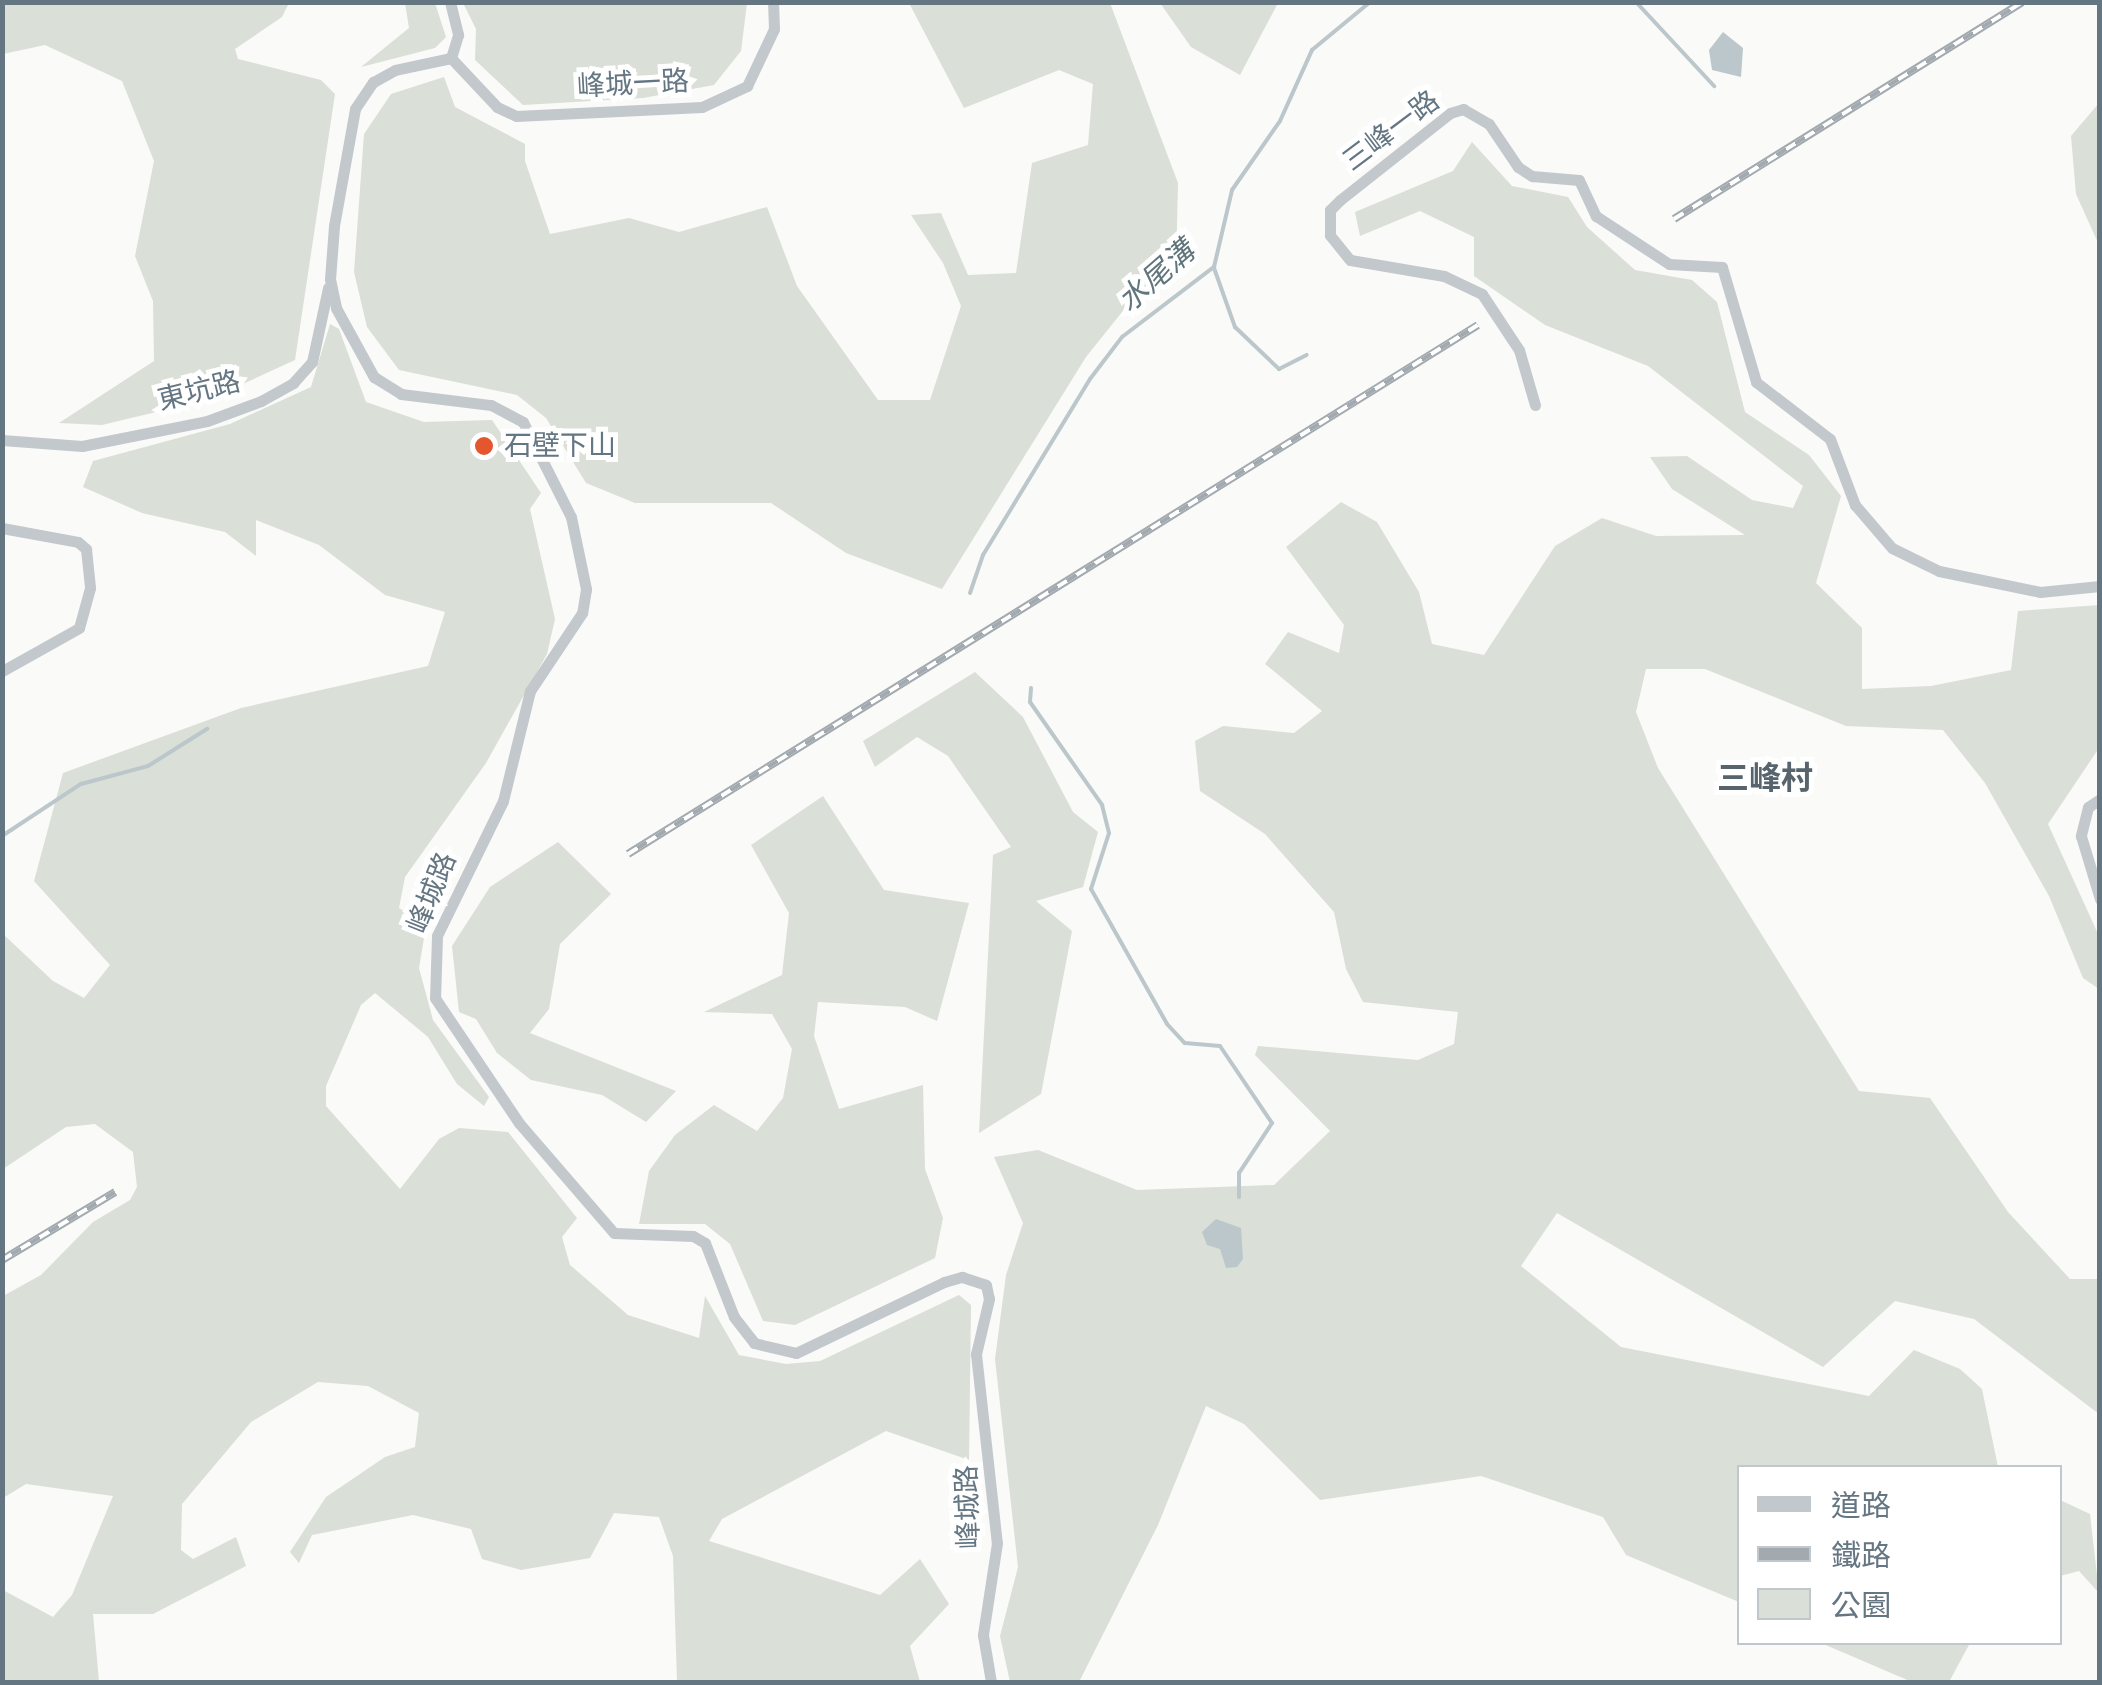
<!DOCTYPE html>
<meta charset="utf-8">
<style>
body{margin:0}
#map{position:relative;width:2102px;height:1685px;overflow:hidden;background:#fafaf8;font-family:"Nunito Sans","Noto Sans TC",sans-serif}
div>[style]{position:absolute}
[style*='--x']{left:calc(var(--x)*1px);top:calc(var(--y)*1px);width:calc(var(--w)*1px);rotate:calc(var(--a)*1deg)}
.green>*{inset:0;background:#dadfd7}
.water>*{inset:0;background:#bbc7cb}
.stream>*{height:4px;margin:-2px;padding:0 2px;transform-origin:2px;border-radius:2px;background:#bbc7cb}
.street>*{height:11px;margin:-5.5px;padding:0 5.5px;transform-origin:5.5px;border-radius:5.5px;background:#c3c8cc}
.rail>*{height:8px;margin-top:-4px;transform-origin:0;background:repeating-linear-gradient(90deg,#fff 0 11px,#a2aab0 0 22px);box-sizing:border-box;border-block:2px solid #a2aab0}
.dots>*{width:28px;height:28px;translate:-50% -50%;box-sizing:border-box;border:5px solid #fff;border-radius:50%}
span{translate:-50% -50%;white-space:nowrap;text-align:center;line-height:1.15;-webkit-text-stroke:10px #fff;paint-order:stroke}
.street-label{font-size:28px;color:#657683}
.poi-label{font-size:28px;color:#657683}
.left{translate:0 -50%;text-align:left}
.water-label{font-size:30px;color:#60757c;font-style:italic}
.quarter-label{font-size:32px;color:#57646e;font-weight:700}
.frame{position:absolute;inset:0;border:5px solid #657683;pointer-events:none}
.legend{position:absolute;left:1737px;top:1465px;width:325px;height:180px;box-sizing:border-box;background:#fff;border:2px solid #c1c8cd;margin:0;padding:12px 18px;list-style:none;font-size:30px;color:#657683}
.legend li{display:flex;align-items:center;gap:20px;height:50px}
.legend b{width:50px;border:2px solid #c1c8cd}
</style>
<div id="map">
<div class="green">
<div style="clip-path:polygon(2px 3px,289px 3px,282px 17px,235px 49px,238px 59px,321px 80px,335px 94px,295px 360px,210px 399px,102px 425px,59px 423px,154px 361px,153px 301px,135px 256px,154px 161px,122px 81px,45px 45px,3px 54px)"></div>
<div style="clip-path:polygon(405px 3px,435px 3px,446px 37px,435px 48px,361px 67px,409px 28px)"></div>
<div style="clip-path:polygon(463px 3px,747px 3px,741px 51px,714px 85px,643px 98px,523px 105px,475px 60px,476px 29px)"></div>
<div style="clip-path:polygon(909px 3px,1110px 3px,1178px 183px,1176px 266px,1130px 302px,1086px 357px,942px 589px,846px 553px,771px 503px,635px 503px,586px 483px,546px 418px,517px 395px,399px 370px,367px 327px,354px 272px,364px 134px,391px 94px,444px 77px,455px 107px,525px 144px,525px 161px,550px 234px,629px 218px,679px 232px,767px 207px,797px 286px,878px 400px,930px 400px,961px 306px,943px 263px,911px 215px,941px 213px,968px 275px,1016px 273px,1032px 163px,1088px 145px,1093px 84px,1059px 70px,964px 108px)"></div>
<div style="clip-path:polygon(1160px 3px,1278px 3px,1240px 75px,1191px 47px)"></div>
<div style="clip-path:polygon(2099px 103px,2099px 245px,2076px 194px,2071px 136px)"></div>
<div style="clip-path:polygon(1472px 142px,1512px 186px,1568px 197px,1587px 227px,1635px 270px,1692px 280px,1717px 302px,1745px 412px,1809px 455px,1841px 496px,1816px 583px,1862px 628px,1862px 689px,1931px 686px,2011px 670px,2018px 611px,2099px 605px,2099px 748px,2048px 824px,2099px 936px,2099px 989px,2083px 978px,2049px 896px,1985px 783px,1943px 730px,1846px 726px,1705px 669px,1646px 669px,1636px 712px,1658px 768px,1859px 1091px,1930px 1098px,2008px 1212px,2070px 1279px,2099px 1279px,2099px 1414px,1974px 1319px,1895px 1301px,1823px 1367px,1557px 1213px,1521px 1266px,1621px 1347px,1869px 1396px,1914px 1350px,1960px 1369px,1982px 1389px,1998px 1467px,1740px 1468px,1739px 1602px,1626px 1555px,1603px 1517px,1481px 1476px,1320px 1500px,1244px 1424px,1206px 1406px,1158px 1525px,1079px 1682px,1010px 1682px,1000px 1636px,1018px 1567px,995px 1359px,1006px 1275px,1023px 1223px,994px 1157px,1038px 1150px,1137px 1190px,1274px 1185px,1330px 1131px,1255px 1055px,1258px 1046px,1418px 1060px,1454px 1044px,1458px 1012px,1363px 1002px,1346px 969px,1334px 912px,1265px 834px,1200px 791px,1195px 741px,1223px 726px,1294px 733px,1322px 711px,1265px 664px,1288px 632px,1339px 653px,1344px 625px,1286px 547px,1341px 502px,1377px 522px,1419px 592px,1432px 644px,1484px 655px,1555px 546px,1602px 518px,1656px 536px,1745px 535px,1672px 489px,1650px 457px,1687px 456px,1752px 500px,1793px 508px,1803px 486px,1648px 366px,1545px 325px,1474px 276px,1474px 237px,1420px 211px,1360px 236px,1355px 212px,1453px 171px)"></div>
<div style="clip-path:polygon(330px 324px,339px 329px,366px 402px,424px 422px,492px 420px,541px 493px,530px 509px,555px 619px,547px 654px,486px 763px,405px 877px,399px 908px,426px 926px,419px 968px,433px 1020px,489px 1097px,484px 1106px,457px 1084px,428px 1037px,375px 993px,361px 1005px,326px 1086px,326px 1106px,400px 1189px,439px 1139px,459px 1128px,508px 1132px,577px 1218px,562px 1237px,570px 1265px,628px 1315px,699px 1338px,705px 1296px,739px 1355px,786px 1364px,820px 1361px,959px 1295px,971px 1305px,969px 1460px,886px 1431px,722px 1519px,709px 1541px,880px 1595px,920px 1559px,949px 1604px,910px 1646px,920px 1682px,677px 1682px,673px 1556px,659px 1517px,614px 1513px,590px 1558px,521px 1570px,482px 1559px,471px 1529px,413px 1515px,312px 1535px,299px 1563px,290px 1552px,326px 1497px,385px 1457px,415px 1447px,419px 1413px,368px 1386px,318px 1382px,251px 1422px,182px 1504px,181px 1550px,193px 1559px,236px 1537px,246px 1566px,153px 1614px,93px 1614px,99px 1682px,3px 1682px,3px 1590px,53px 1617px,72px 1595px,113px 1496px,26px 1484px,3px 1498px,3px 1296px,41px 1275px,93px 1222px,130px 1200px,137px 1187px,133px 1152px,95px 1124px,66px 1127px,3px 1169px,3px 934px,53px 981px,84px 998px,110px 965px,34px 881px,63px 773px,241px 708px,428px 666px,445px 612px,385px 595px,319px 545px,256px 520px,256px 556px,225px 532px,142px 513px,83px 487px,93px 461px,230px 424px,311px 387px)"></div>
<div style="clip-path:polygon(975px 672px,1023px 717px,1073px 812px,1098px 832px,1083px 887px,1036px 901px,1072px 931px,1041px 1094px,979px 1133px,993px 855px,1011px 847px,948px 756px,917px 737px,875px 767px,863px 741px)"></div>
<div style="clip-path:polygon(823px 796px,884px 890px,969px 903px,937px 1021px,905px 1007px,818px 1002px,814px 1036px,839px 1109px,923px 1085px,925px 1169px,943px 1218px,935px 1258px,795px 1325px,763px 1321px,730px 1244px,705px 1224px,639px 1224px,649px 1171px,675px 1135px,714px 1105px,757px 1131px,783px 1098px,792px 1049px,772px 1014px,704px 1012px,782px 975px,789px 913px,751px 845px)"></div>
<div style="clip-path:polygon(558px 842px,611px 894px,560px 944px,549px 1009px,530px 1033px,676px 1091px,646px 1122px,602px 1095px,531px 1080px,497px 1053px,476px 1019px,459px 1012px,452px 946px,490px 887px)"></div>
<div style="clip-path:polygon(2060px 1500px,2090px 1514px,2099px 1593px,2079px 1571px,2060px 1576px)"></div>
<div style="clip-path:polygon(1821px 1643px,1970px 1643px,1949px 1682px,1912px 1682px)"></div>
</div>
<div class="water">
<div style="clip-path:polygon(1723px 32px,1743px 48px,1741px 77px,1712px 70px,1709px 50px)"></div>
<div style="clip-path:polygon(1216px 1219px,1241px 1228px,1243px 1259px,1237px 1267px,1226px 1268px,1220px 1249px,1207px 1245px,1202px 1232px)"></div>
</div>
<div class="stream">
<div style="--x:1636;--y:2;--w:115;--a:47.1"></div>
<div style="--x:1214;--y:268;--w:63;--a:70.4"></div>
<div style="--x:1235;--y:327;--w:61;--a:43.7"></div>
<div style="--x:1279;--y:369;--w:31;--a:-27"></div>
<div style="--x:970;--y:593;--w:40;--a:-71.1"></div>
<div style="--x:983;--y:555;--w:206;--a:-58.7"></div>
<div style="--x:1090;--y:379;--w:53;--a:-52.7"></div>
<div style="--x:1122;--y:337;--w:116;--a:-37.3"></div>
<div style="--x:1214;--y:267;--w:79;--a:-76.8"></div>
<div style="--x:1232;--y:190;--w:84;--a:-55.2"></div>
<div style="--x:1280;--y:121;--w:78;--a:-65.7"></div>
<div style="--x:1312;--y:50;--w:75;--a:-39.6"></div>
<div style="--x:1031;--y:688;--w:14;--a:94"></div>
<div style="--x:1030;--y:702;--w:126;--a:55"></div>
<div style="--x:1102;--y:805;--w:29;--a:76"></div>
<div style="--x:1109;--y:833;--w:59;--a:107.8"></div>
<div style="--x:1091;--y:889;--w:155;--a:60.6"></div>
<div style="--x:1167;--y:1024;--w:26;--a:47"></div>
<div style="--x:1185;--y:1043;--w:35;--a:5"></div>
<div style="--x:1220;--y:1046;--w:93;--a:56"></div>
<div style="--x:1272;--y:1123;--w:60;--a:123.4"></div>
<div style="--x:1239;--y:1173;--w:24;--a:90"></div>
<div style="--x:2;--y:836;--w:95;--a:-33.4"></div>
<div style="--x:81;--y:784;--w:69;--a:-15"></div>
<div style="--x:148;--y:766;--w:70;--a:-32.1"></div>
</div>
<div class="street">
<div style="--x:450;--y:2;--w:34;--a:76"></div>
<div style="--x:458;--y:35;--w:24;--a:107"></div>
<div style="--x:451;--y:58;--w:57;--a:167.9"></div>
<div style="--x:395;--y:70;--w:25;--a:151"></div>
<div style="--x:373;--y:82;--w:32;--a:124"></div>
<div style="--x:355;--y:109;--w:119;--a:100.2"></div>
<div style="--x:334;--y:226;--w:53;--a:94.3"></div>
<div style="--x:330;--y:279;--w:30;--a:78"></div>
<div style="--x:336;--y:308;--w:79;--a:61.2"></div>
<div style="--x:374;--y:377;--w:32;--a:32"></div>
<div style="--x:401;--y:394;--w:91;--a:7"></div>
<div style="--x:491;--y:405;--w:36;--a:28"></div>
<div style="--x:523;--y:422;--w:106;--a:63.2"></div>
<div style="--x:571;--y:517;--w:74;--a:78.2"></div>
<div style="--x:586;--y:589;--w:24;--a:99"></div>
<div style="--x:582;--y:613;--w:94;--a:123.7"></div>
<div style="--x:530;--y:691;--w:113;--a:103.8"></div>
<div style="--x:503;--y:801;--w:150;--a:116.1"></div>
<div style="--x:437;--y:936;--w:62;--a:91.8"></div>
<div style="--x:435;--y:998;--w:151;--a:56.1"></div>
<div style="--x:519;--y:1123;--w:145;--a:49.2"></div>
<div style="--x:614;--y:1233;--w:79;--a:2.2"></div>
<div style="--x:693;--y:1236;--w:14;--a:30"></div>
<div style="--x:705;--y:1243;--w:79;--a:68.6"></div>
<div style="--x:734;--y:1317;--w:33;--a:52"></div>
<div style="--x:754;--y:1343;--w:43;--a:13.4"></div>
<div style="--x:796;--y:1353;--w:164;--a:-25.6"></div>
<div style="--x:944;--y:1282;--w:19;--a:-16"></div>
<div style="--x:962;--y:1277;--w:25;--a:18"></div>
<div style="--x:986;--y:1285;--w:14;--a:78"></div>
<div style="--x:989;--y:1299;--w:57;--a:103.3"></div>
<div style="--x:976;--y:1354;--w:190;--a:83.7"></div>
<div style="--x:997;--y:1543;--w:93;--a:98.7"></div>
<div style="--x:983;--y:1635;--w:48;--a:80.3"></div>
<div style="--x:451;--y:58;--w:67;--a:46.8"></div>
<div style="--x:497;--y:107;--w:21;--a:25"></div>
<div style="--x:516;--y:116;--w:186;--a:-2.8"></div>
<div style="--x:702;--y:107;--w:50;--a:-25"></div>
<div style="--x:747;--y:86;--w:63;--a:-64.7"></div>
<div style="--x:774;--y:29;--w:27;--a:-92"></div>
<div style="--x:1535;--y:405;--w:57;--a:-106.2"></div>
<div style="--x:1519;--y:350;--w:67;--a:-123.5"></div>
<div style="--x:1482;--y:294;--w:42;--a:-154.7"></div>
<div style="--x:1444;--y:276;--w:95;--a:-170.3"></div>
<div style="--x:1350;--y:260;--w:32;--a:-129"></div>
<div style="--x:1330;--y:235;--w:25;--a:-90"></div>
<div style="--x:1330;--y:210;--w:14;--a:-45"></div>
<div style="--x:1340;--y:200;--w:140;--a:-38.3"></div>
<div style="--x:1450;--y:113;--w:14;--a:-17"></div>
<div style="--x:1463;--y:109;--w:30;--a:30"></div>
<div style="--x:1489;--y:124;--w:52;--a:56"></div>
<div style="--x:1518;--y:167;--w:17;--a:33"></div>
<div style="--x:1532;--y:176;--w:47;--a:4.9"></div>
<div style="--x:1579;--y:180;--w:40;--a:65"></div>
<div style="--x:1596;--y:216;--w:87;--a:33.3"></div>
<div style="--x:1669;--y:264;--w:53;--a:3.2"></div>
<div style="--x:1722;--y:267;--w:120;--a:73.5"></div>
<div style="--x:1756;--y:382;--w:93;--a:37.6"></div>
<div style="--x:1830;--y:439;--w:71;--a:69.3"></div>
<div style="--x:1855;--y:505;--w:57;--a:49.3"></div>
<div style="--x:1892;--y:548;--w:52;--a:26.1"></div>
<div style="--x:1939;--y:571;--w:103;--a:11.7"></div>
<div style="--x:2040;--y:592;--w:60;--a:-5.7"></div>
<div style="--x:2;--y:440;--w:80;--a:4.3"></div>
<div style="--x:82;--y:446;--w:127;--a:-11.3"></div>
<div style="--x:207;--y:421;--w:58;--a:-20.3"></div>
<div style="--x:261;--y:401;--w:37;--a:-29"></div>
<div style="--x:293;--y:383;--w:28;--a:-48"></div>
<div style="--x:312;--y:362;--w:76;--a:-77.8"></div>
<div style="--x:2;--y:528;--w:77;--a:10.4"></div>
<div style="--x:78;--y:542;--w:11;--a:41"></div>
<div style="--x:86;--y:549;--w:39;--a:84"></div>
<div style="--x:90;--y:588;--w:41;--a:105.4"></div>
<div style="--x:79;--y:628;--w:88;--a:150.8"></div>
<div style="--x:2100;--y:799;--w:14;--a:146"></div>
<div style="--x:2088;--y:807;--w:30;--a:104"></div>
<div style="--x:2081;--y:836;--w:66;--a:73.2"></div>
</div>
<div class="rail">
<div style="--x:1674;--y:219;--w:410;--a:-31.9"></div>
<div style="--x:628;--y:854;--w:1001;--a:-31.9"></div>
<div style="--x:2;--y:1260;--w:132;--a:-31"></div>
</div>
<div class="dots">
<div style="left:484px;top:446px;background:#e4572e"></div>
</div>
<div class="street-label">
<span style="left:633px;top:84px;rotate:-3deg">峰城一路</span>
<span style="left:1391px;top:131px;rotate:-37deg">三峰一路</span>
<span style="left:199px;top:391px;rotate:-14deg">東坑路</span>
<span style="left:432px;top:893px;rotate:-68deg">峰城路</span>
<span style="left:968px;top:1507px;rotate:-92deg">峰城路</span>
</div>
<div class="poi-label">
<span class="left" style="left:504px;top:446px">石壁下山</span>
</div>
<div class="water-label">
<span style="left:1157px;top:277px;rotate:-41deg">水尾溝</span>
</div>
<div class="quarter-label">
<span style="left:1765px;top:779px">三峰村</span>
</div>
<div class="frame"></div>
<ul class="legend">
<li><b style="height:12px;background:#c3c8cc"></b>道路</li>
<li><b style="height:12px;background:#a2aab0"></b>鐵路</li>
<li><b style="height:28px;background:#dadfd7"></b>公園</li>
</ul>
</div>
